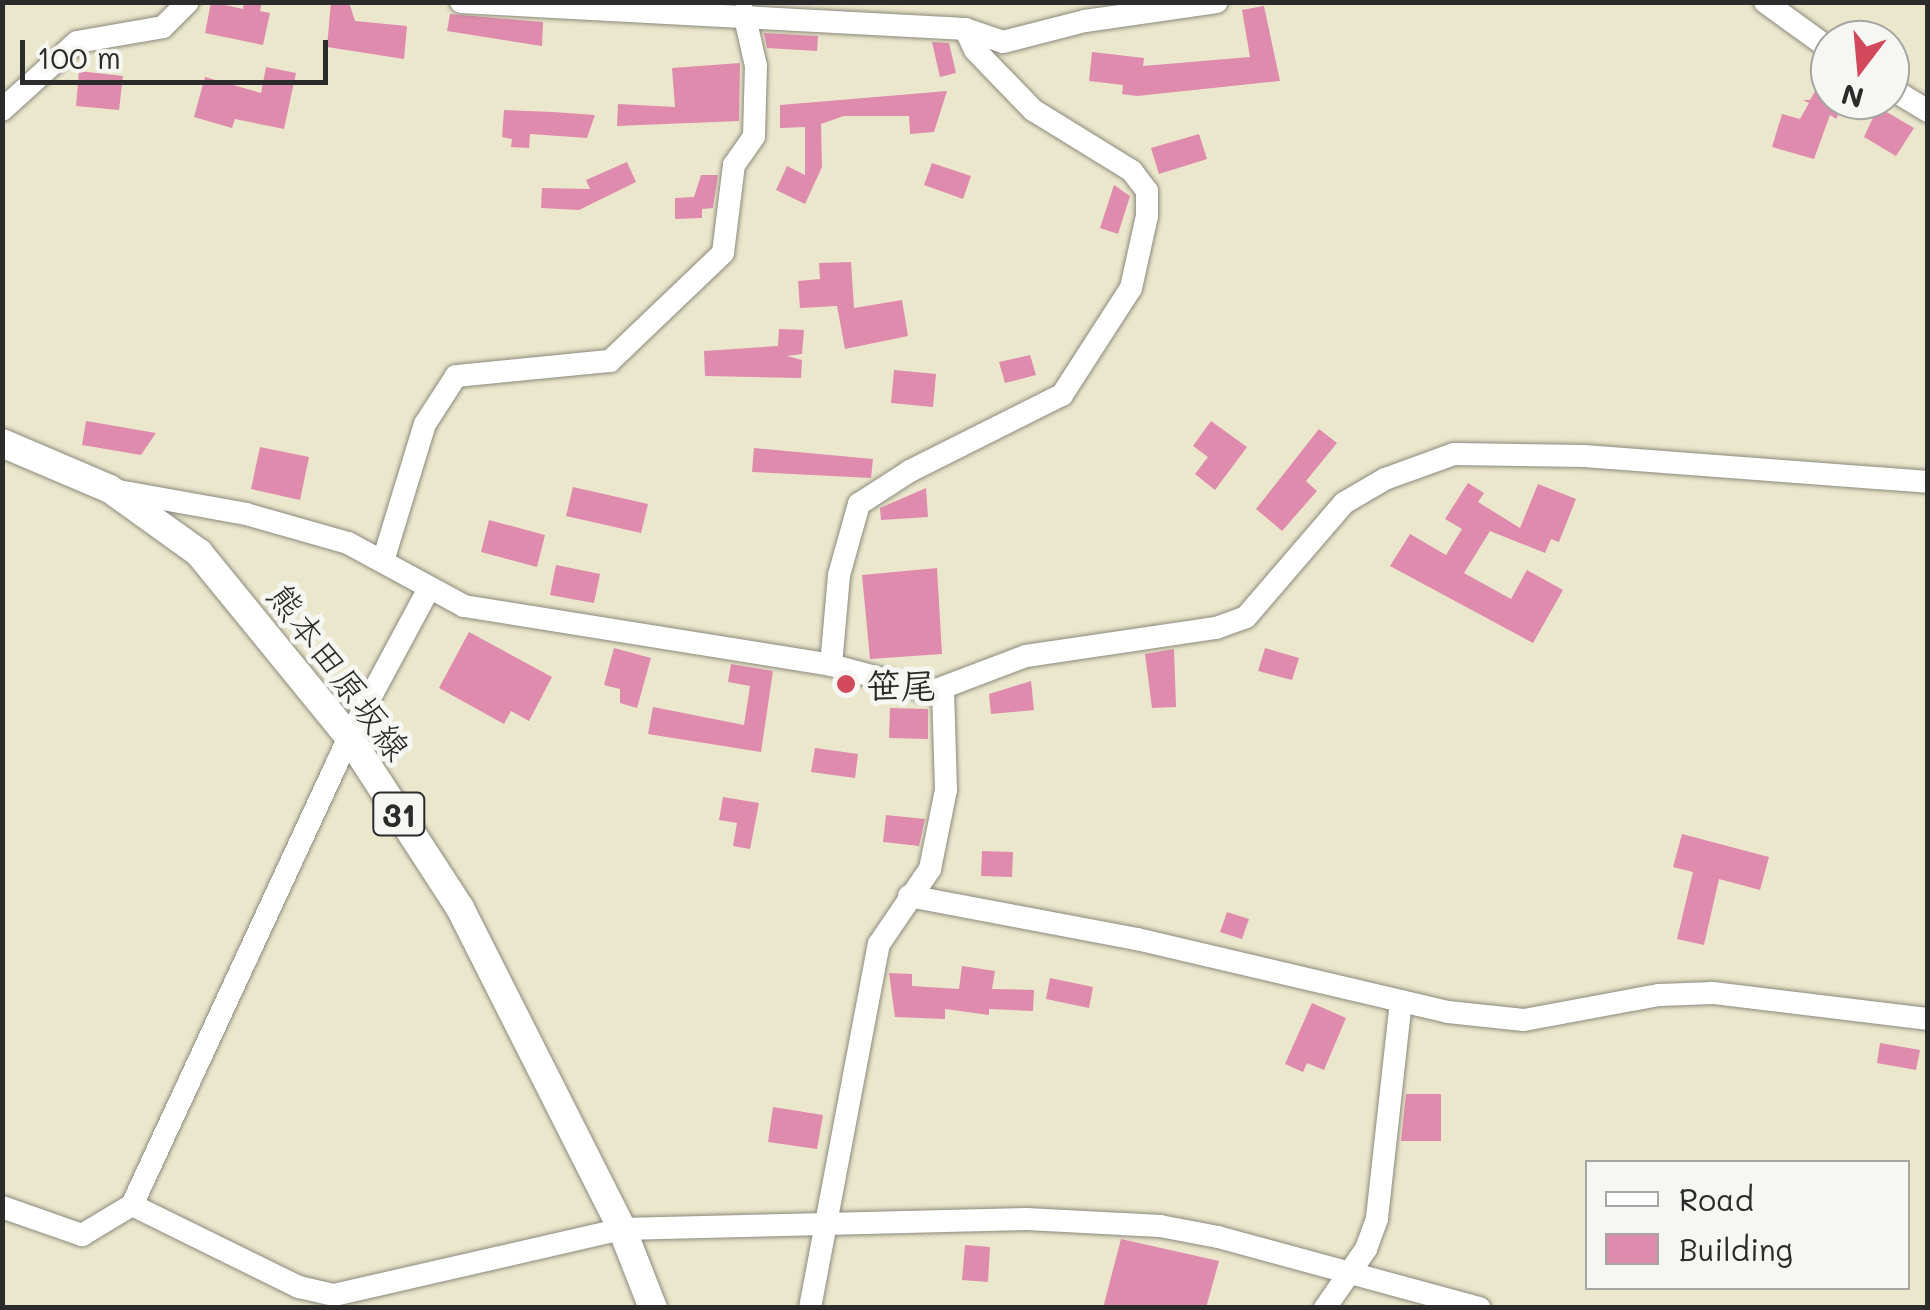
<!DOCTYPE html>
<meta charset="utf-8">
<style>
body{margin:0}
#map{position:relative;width:1930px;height:1310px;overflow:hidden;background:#ebe7cd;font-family:Mali,"Klee One",sans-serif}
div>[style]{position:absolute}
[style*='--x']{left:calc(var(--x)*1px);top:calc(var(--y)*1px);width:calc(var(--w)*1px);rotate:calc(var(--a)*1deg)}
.building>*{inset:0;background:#df8bad}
.roads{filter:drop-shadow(0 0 2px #8b897c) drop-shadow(0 0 2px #8b897c)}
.minor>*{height:22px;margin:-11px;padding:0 11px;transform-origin:11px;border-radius:11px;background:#fff}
.major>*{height:28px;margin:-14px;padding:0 14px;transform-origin:14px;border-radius:14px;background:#fff}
.dots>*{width:28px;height:28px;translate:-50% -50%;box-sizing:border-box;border:5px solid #f6f6f2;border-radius:50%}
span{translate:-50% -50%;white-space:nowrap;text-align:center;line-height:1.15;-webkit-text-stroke:10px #f6f6f2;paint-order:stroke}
.shield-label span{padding:2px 8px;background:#f6f6f2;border:2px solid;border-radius:8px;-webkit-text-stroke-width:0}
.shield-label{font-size:32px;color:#2b2b2b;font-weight:700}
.street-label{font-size:35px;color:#2b2b2b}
.poi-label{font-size:35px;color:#2b2b2b;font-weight:700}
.left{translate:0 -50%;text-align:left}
.frame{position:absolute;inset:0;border:5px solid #2b2b2b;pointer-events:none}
.legend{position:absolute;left:1585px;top:1160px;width:325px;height:130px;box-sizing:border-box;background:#f6f6f2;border:2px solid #a5a5a2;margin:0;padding:12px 18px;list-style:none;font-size:30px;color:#2b2b2b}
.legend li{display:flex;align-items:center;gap:20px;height:50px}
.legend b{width:50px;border:2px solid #a5a5a2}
.north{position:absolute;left:1810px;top:20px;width:100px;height:100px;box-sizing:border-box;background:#f6f6f2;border:2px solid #a5a5a2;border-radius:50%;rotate:196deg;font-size:28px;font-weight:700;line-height:40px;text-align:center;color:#2b2b2b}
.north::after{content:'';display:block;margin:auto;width:35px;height:45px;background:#d1495b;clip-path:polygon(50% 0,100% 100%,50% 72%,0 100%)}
.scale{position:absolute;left:20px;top:40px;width:308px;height:45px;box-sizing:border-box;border:5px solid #2b2b2b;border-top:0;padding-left:12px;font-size:30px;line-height:35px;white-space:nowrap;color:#2b2b2b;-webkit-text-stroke:8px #f6f6f2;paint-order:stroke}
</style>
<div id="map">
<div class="building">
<div style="clip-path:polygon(211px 2px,243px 9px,244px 2px,262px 2px,260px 11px,270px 13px,263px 45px,205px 33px)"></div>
<div style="clip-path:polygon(331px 2px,349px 2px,355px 21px,407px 26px,404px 59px,327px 47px)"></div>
<div style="clip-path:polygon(1264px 6px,1280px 81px,1137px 96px,1122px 94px,1123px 85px,1089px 81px,1092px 52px,1144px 58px,1143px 66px,1250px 57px,1242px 10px)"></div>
<div style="clip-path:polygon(450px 14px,543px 22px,542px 46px,447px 31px)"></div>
<div style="clip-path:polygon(764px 33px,818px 36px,817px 51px,767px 48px)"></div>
<div style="clip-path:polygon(932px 42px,949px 43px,956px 73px,940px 77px)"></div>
<div style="clip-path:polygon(740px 63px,739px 121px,617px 126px,618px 104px,675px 107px,672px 68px)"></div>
<div style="clip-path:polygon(1830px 66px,1830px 100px,1847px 100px,1836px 119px,1830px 115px,1814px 159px,1772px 147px,1782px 114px,1800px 119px,1809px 103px,1803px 100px,1810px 100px)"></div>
<div style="clip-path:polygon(266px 67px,296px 73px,284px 129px,235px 119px,232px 128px,194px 117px,205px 77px,261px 93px)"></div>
<div style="clip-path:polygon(79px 71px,123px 76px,119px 110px,76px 106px)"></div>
<div style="clip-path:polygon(947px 91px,934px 132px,910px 134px,909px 116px,844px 116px,821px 124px,822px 167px,805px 204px,776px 190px,787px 166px,805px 175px,805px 127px,780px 128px,780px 105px)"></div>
<div style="clip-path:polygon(1878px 107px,1914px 128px,1896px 156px,1864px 137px)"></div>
<div style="clip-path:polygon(504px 110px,553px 112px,595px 115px,587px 138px,530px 134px,529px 148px,511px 147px,512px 139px,502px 137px)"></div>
<div style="clip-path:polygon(1199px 134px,1207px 159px,1159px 174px,1151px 148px)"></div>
<div style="clip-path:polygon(627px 162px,636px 182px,579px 210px,541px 208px,542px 188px,590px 189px,586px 180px)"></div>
<div style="clip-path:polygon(932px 163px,971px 176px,963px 199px,924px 185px)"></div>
<div style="clip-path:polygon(701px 175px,718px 175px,713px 208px,702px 209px,702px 218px,675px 219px,675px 198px,694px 197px)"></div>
<div style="clip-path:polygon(1114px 185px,1130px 196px,1118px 234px,1100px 228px)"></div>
<div style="clip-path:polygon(851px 262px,854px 308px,902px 300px,908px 336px,845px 349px,837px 306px,800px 308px,798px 281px,820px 279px,819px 263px)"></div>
<div style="clip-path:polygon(779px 329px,804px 330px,802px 354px,787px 356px,802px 360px,801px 378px,705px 376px,704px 351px,778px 346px)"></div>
<div style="clip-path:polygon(1030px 355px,1036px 375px,1005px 383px,999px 362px)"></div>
<div style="clip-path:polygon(894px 370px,936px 374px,933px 407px,891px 403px)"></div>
<div style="clip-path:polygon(86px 421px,156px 433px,141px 455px,82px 445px)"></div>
<div style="clip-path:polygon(1211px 421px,1247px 447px,1215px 490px,1195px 474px,1208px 457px,1193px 446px)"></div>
<div style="clip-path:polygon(1319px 429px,1337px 443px,1306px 481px,1317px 491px,1282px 531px,1256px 509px)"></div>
<div style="clip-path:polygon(260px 447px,309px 457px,300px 500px,251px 489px)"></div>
<div style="clip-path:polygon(754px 448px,873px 459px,871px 478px,752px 472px)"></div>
<div style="clip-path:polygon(1468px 483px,1484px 493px,1478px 502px,1520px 528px,1538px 484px,1576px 499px,1559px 542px,1551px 539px,1545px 553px,1490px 531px,1464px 573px,1511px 599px,1527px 570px,1563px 590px,1533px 643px,1390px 566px,1410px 534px,1446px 555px,1462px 529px,1445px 519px)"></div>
<div style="clip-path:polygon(573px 487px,648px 504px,641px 533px,566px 516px)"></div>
<div style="clip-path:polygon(926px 488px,928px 517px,881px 520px,880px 508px)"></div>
<div style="clip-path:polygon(489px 520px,545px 535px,537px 567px,481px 552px)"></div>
<div style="clip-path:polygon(556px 565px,600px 574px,594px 603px,550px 595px)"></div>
<div style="clip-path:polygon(937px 568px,942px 654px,870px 659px,862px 575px)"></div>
<div style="clip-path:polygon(469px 632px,552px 677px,529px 721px,511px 711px,504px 724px,439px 688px)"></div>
<div style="clip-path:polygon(614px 648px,651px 658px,637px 708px,620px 703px,620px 689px,604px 685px)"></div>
<div style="clip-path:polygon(1265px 648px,1299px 658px,1292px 680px,1258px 671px)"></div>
<div style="clip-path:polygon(1174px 649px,1176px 707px,1152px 708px,1145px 654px)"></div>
<div style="clip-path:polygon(731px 664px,773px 671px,761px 752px,648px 734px,653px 707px,744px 725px,750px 686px,728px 682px)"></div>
<div style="clip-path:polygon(1031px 681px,1034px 710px,991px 714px,989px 694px)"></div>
<div style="clip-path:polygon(890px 708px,928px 709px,928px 739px,889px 738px)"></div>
<div style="clip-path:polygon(815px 748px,858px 754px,855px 778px,811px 772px)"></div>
<div style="clip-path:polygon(723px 797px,759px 803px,750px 849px,733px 846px,737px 823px,719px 820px)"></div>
<div style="clip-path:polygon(886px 815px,925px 819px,919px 846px,883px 842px)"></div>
<div style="clip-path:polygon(1682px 834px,1769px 857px,1760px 890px,1719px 879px,1704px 945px,1677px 939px,1693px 872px,1673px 867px)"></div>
<div style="clip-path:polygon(982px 851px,1013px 852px,1012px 877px,981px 876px)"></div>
<div style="clip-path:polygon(1227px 912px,1249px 919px,1242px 939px,1220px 932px)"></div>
<div style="clip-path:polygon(962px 966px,995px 971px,992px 989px,1034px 990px,1033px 1011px,989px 1009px,989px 1015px,945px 1009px,945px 1019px,895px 1017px,889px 973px,912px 974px,912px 986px,959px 989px)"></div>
<div style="clip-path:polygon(1050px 978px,1093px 987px,1089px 1008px,1046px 999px)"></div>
<div style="clip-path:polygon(1312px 1003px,1346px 1018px,1324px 1070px,1307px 1063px,1303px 1072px,1285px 1064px)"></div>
<div style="clip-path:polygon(1880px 1043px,1920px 1050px,1916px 1070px,1877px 1063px)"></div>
<div style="clip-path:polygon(1406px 1094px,1441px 1094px,1441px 1141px,1401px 1141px)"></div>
<div style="clip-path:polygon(773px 1107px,823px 1115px,817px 1149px,768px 1142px)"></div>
<div style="clip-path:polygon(1121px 1239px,1219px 1261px,1206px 1308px,1103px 1308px)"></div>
<div style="clip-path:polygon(965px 1245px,990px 1247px,988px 1282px,962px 1280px)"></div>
</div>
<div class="roads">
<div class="minor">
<div style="--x:461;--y:2;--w:505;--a:3.07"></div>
<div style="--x:965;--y:29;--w:40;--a:18.9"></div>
<div style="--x:1003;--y:42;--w:85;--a:-14.4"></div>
<div style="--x:1085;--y:21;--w:133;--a:-8.2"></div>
<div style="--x:1765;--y:2;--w:80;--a:35.9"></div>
<div style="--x:1890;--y:88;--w:44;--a:31.2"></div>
<div style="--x:2;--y:110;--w:101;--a:-42.2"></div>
<div style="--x:77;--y:42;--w:87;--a:-9.9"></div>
<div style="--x:163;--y:27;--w:35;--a:-45"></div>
<div style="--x:113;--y:490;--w:135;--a:10.2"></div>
<div style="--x:246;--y:514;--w:106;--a:15.9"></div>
<div style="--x:348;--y:543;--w:132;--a:28.5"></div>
<div style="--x:464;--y:606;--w:372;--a:9.1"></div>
<div style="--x:831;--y:665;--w:104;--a:15.1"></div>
<div style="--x:931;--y:692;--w:102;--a:-20.8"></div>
<div style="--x:1026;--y:656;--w:192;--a:-8.4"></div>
<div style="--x:1216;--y:628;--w:32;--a:-20"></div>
<div style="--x:1246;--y:617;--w:150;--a:-49.3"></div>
<div style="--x:1344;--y:503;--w:48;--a:-30.3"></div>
<div style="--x:1385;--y:479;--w:73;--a:-19.9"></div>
<div style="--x:1454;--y:454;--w:130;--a:0.9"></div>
<div style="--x:1584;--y:456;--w:345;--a:4.3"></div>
<div style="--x:383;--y:561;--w:143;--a:-73"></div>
<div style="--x:425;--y:424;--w:57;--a:-57.1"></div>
<div style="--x:456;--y:376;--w:155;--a:-5.6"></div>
<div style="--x:610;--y:361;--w:156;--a:-43.7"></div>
<div style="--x:723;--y:253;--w:89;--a:-82.9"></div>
<div style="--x:734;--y:165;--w:35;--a:-55"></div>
<div style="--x:754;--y:136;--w:70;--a:-88.4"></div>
<div style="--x:756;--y:66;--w:54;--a:-102.8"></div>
<div style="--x:831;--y:665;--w:90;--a:-84.9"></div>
<div style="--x:839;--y:575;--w:74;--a:-74.3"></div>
<div style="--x:859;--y:504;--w:61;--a:-32.9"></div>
<div style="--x:910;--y:471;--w:170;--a:-26.6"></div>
<div style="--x:1062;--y:395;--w:127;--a:-57.2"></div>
<div style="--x:1131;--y:288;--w:74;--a:-77.5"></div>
<div style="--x:1147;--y:216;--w:25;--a:-90"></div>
<div style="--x:1147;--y:191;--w:25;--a:-127"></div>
<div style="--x:1132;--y:171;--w:116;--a:-148.4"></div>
<div style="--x:1033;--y:110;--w:83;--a:-134"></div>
<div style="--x:975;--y:50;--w:23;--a:-115"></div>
<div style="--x:909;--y:896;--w:232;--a:10.7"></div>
<div style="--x:1137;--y:939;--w:319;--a:13.2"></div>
<div style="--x:1448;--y:1012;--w:76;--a:6"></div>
<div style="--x:1524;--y:1020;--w:137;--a:-10.5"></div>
<div style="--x:1659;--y:995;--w:54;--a:-2.1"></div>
<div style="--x:1713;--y:993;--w:217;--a:6.9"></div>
<div style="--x:132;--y:1205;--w:186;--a:26.2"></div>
<div style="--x:299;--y:1287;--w:36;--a:13"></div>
<div style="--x:334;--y:1295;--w:295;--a:-12.9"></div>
<div style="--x:622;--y:1229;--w:405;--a:-1.4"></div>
<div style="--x:1027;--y:1219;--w:133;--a:3"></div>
<div style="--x:1160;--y:1226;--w:59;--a:10.7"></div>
<div style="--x:1218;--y:1237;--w:271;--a:15.2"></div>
<div style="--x:2;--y:1207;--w:85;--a:19.3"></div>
<div style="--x:82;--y:1235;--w:58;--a:-31"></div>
<div style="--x:132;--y:1205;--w:516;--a:-65.12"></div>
<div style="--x:349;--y:737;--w:167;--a:-61.7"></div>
<div style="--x:810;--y:1308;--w:370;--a:-79.3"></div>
<div style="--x:879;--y:944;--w:91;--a:-55.8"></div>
<div style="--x:930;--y:869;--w:81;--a:-78.6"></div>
<div style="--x:946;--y:790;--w:100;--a:-91.7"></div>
<div style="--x:1325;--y:1308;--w:72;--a:-55.2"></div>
<div style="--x:1366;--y:1249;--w:33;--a:-70"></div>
<div style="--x:1377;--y:1218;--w:218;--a:-83.7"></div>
</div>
<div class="major">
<div style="--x:2;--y:443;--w:117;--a:23.1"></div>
<div style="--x:110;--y:489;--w:110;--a:35.7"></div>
<div style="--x:199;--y:553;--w:237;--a:50.8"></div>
<div style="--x:349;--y:737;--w:204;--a:57"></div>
<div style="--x:460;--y:908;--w:360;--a:63.2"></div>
<div style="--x:622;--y:1229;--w:85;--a:68.6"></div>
</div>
</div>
<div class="dots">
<div style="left:846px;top:684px;background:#d1495b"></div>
</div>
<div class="shield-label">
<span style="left:399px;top:814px">31</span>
</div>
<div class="street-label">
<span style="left:340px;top:671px;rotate:53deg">熊本田原坂線</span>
</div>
<div class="poi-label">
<span class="left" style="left:866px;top:684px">笹尾</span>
</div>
<div class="frame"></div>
<ul class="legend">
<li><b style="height:12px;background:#fff"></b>Road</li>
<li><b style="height:28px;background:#df8bad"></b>Building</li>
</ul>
<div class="north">N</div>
<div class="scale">100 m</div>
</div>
